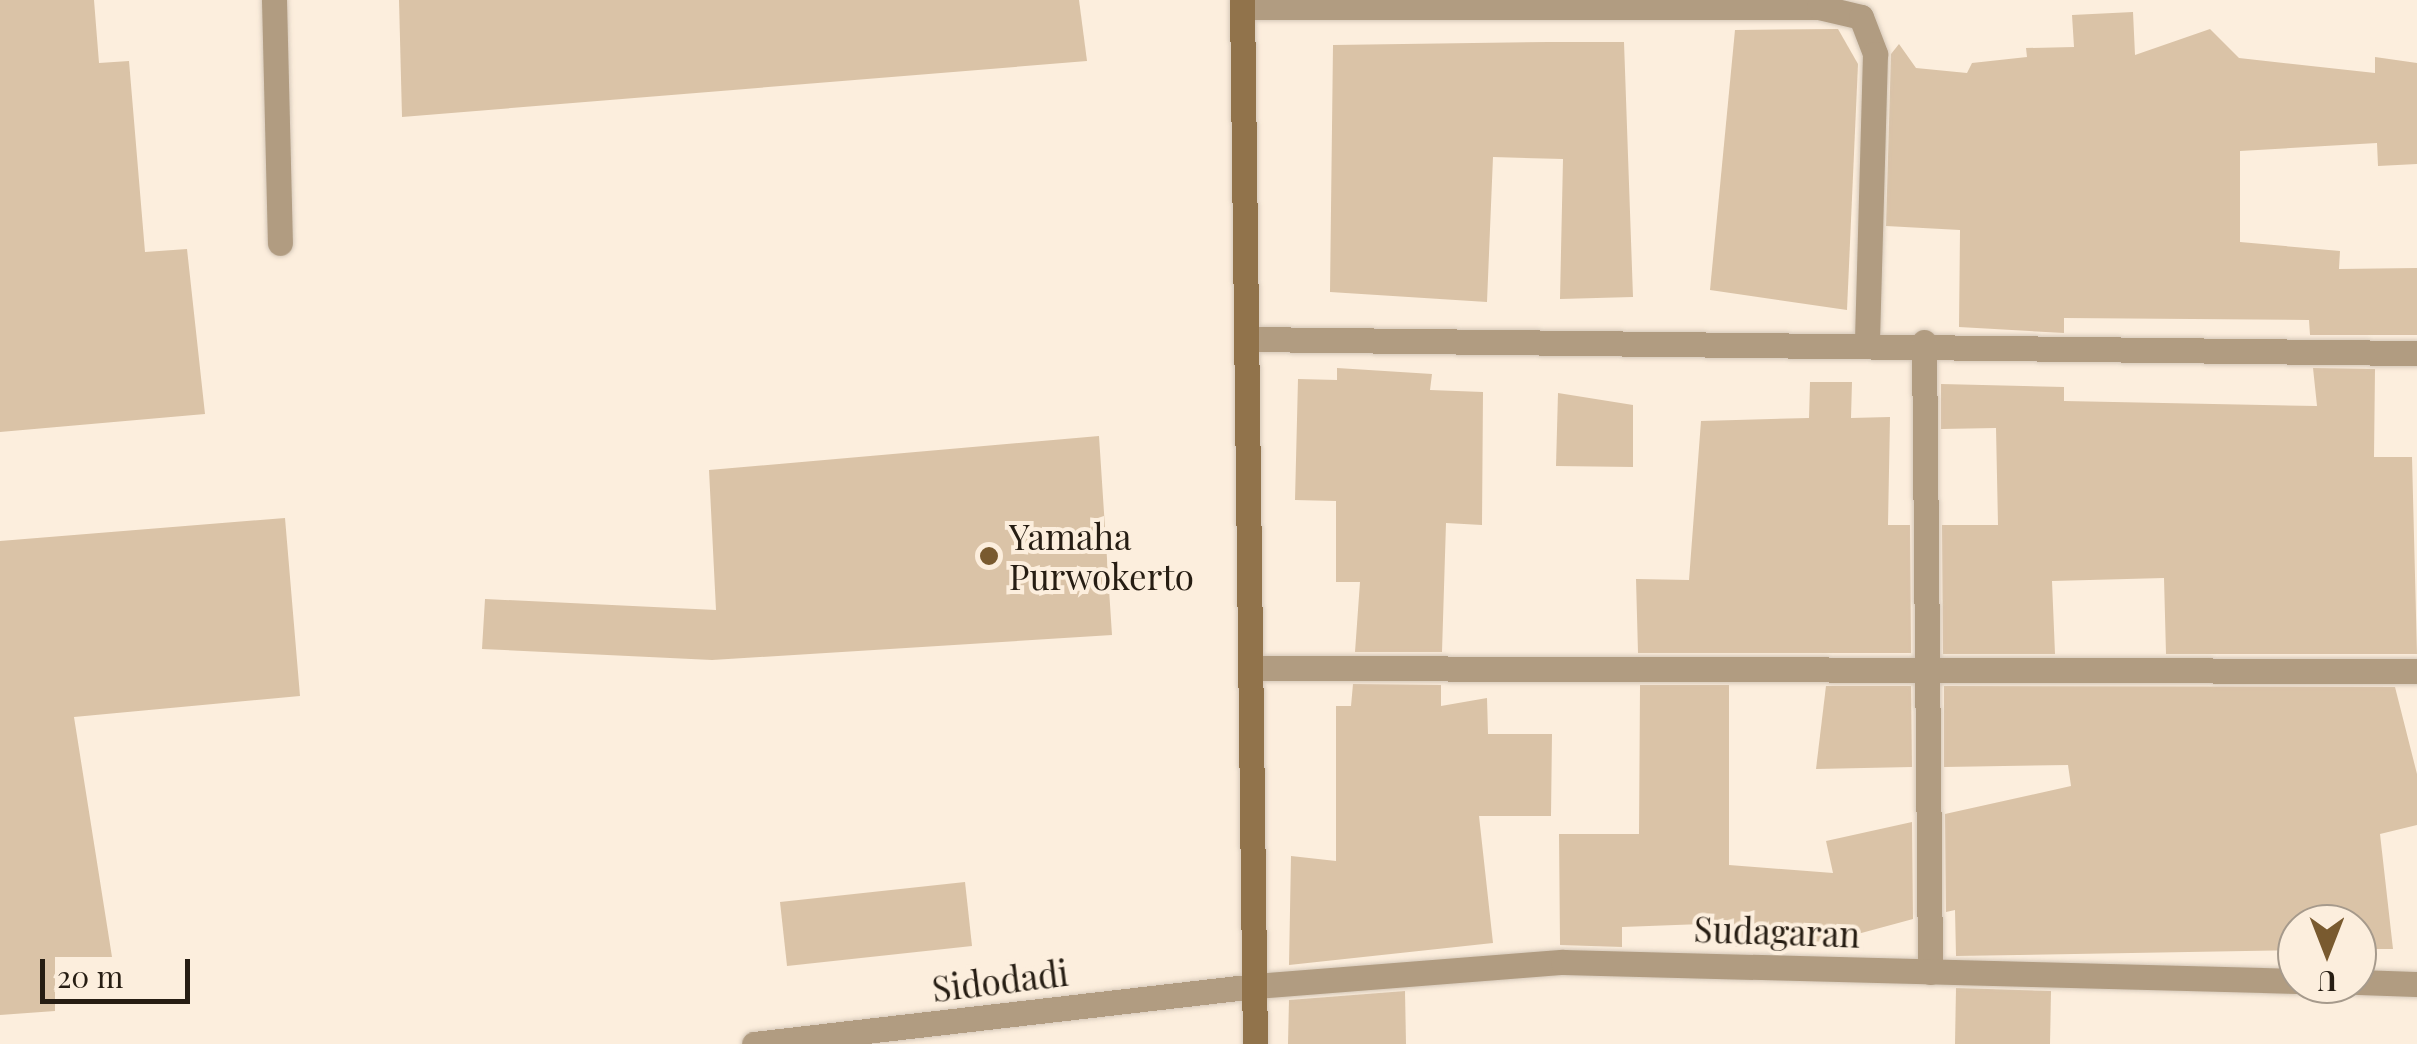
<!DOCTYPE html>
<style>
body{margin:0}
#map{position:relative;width:2417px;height:1044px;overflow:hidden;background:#fceedd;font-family:"Playfair Display",serif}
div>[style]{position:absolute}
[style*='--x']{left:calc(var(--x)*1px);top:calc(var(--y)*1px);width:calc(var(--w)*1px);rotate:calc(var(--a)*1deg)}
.building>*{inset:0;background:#dac3a7}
.roads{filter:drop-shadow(0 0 2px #d5c8b9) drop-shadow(0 0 2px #d5c8b9)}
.lane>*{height:25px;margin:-12.5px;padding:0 12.5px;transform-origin:12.5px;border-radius:12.5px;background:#b19c81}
.street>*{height:25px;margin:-12.5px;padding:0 12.5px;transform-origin:12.5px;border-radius:12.5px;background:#b19c81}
.secondary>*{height:25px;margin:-12.5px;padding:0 12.5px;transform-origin:12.5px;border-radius:12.5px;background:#91734b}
.dots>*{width:28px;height:28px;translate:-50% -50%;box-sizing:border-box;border:5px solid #fceedd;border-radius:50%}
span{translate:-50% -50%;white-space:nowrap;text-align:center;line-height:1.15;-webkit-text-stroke:8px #fceedd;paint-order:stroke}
.poi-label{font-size:35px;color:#261d13}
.left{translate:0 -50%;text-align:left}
.street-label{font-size:35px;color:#261d13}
.north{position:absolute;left:2277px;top:904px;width:100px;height:100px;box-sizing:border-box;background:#fceedd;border:2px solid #a69a8c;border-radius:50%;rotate:180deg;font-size:28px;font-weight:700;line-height:40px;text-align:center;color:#261d13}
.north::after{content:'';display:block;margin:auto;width:35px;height:45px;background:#795a2f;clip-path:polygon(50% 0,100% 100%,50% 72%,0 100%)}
.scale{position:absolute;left:40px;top:959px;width:150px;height:45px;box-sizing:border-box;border:5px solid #261d13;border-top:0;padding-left:12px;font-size:30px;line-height:35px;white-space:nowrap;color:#261d13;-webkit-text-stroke:8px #fceedd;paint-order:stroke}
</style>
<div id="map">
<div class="building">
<div style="clip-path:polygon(0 0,94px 0,99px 63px,129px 61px,145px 252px,187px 249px,205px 414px,0 432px)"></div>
<div style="clip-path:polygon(399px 0,1079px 0,1087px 61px,402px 117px)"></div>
<div style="clip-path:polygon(2133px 12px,2135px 55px,2210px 29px,2239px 58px,2375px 73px,2375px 57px,2417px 63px,2417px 164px,2378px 166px,2377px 143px,2240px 151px,2240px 242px,2340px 251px,2339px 269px,2417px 268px,2417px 335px,2310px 335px,2309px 320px,2064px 318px,2064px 333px,1959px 327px,1960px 230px,1886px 226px,1891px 54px,1899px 44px,1916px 68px,1967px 73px,1972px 63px,2027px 57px,2026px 48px,2074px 47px,2072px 15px)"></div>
<div style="clip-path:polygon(1838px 29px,1858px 64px,1847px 310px,1710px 290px,1735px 30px)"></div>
<div style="clip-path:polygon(1549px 42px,1624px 42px,1633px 297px,1560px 299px,1563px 159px,1493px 157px,1487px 302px,1330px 292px,1333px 45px)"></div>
<div style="clip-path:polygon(1337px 368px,1432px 374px,1430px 390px,1483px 392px,1482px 525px,1446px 523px,1442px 652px,1355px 652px,1360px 582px,1336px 582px,1336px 501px,1295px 500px,1298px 379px,1337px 380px)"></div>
<div style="clip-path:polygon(2313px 368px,2375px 369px,2374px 457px,2412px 457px,2417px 654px,2166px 654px,2164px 578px,2052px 581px,2055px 654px,1943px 654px,1942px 525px,1998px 525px,1996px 428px,1941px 429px,1941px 384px,2064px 387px,2064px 401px,2317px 406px)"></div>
<div style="clip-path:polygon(1810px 382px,1852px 382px,1851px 418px,1890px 417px,1888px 525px,1910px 525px,1911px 653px,1638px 653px,1636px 579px,1689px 580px,1701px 421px,1809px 418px)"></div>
<div style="clip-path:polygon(1558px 393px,1633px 405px,1633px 467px,1556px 466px)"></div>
<div style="clip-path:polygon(1099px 436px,1112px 635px,712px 660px,482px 649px,485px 599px,716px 610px,709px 470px)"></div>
<div style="clip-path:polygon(285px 518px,300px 696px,74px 717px,112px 957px,55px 957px,55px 1011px,0 1015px,0 541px)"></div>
<div style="clip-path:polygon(1353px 684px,1441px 685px,1441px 706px,1487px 698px,1488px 734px,1552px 734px,1551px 816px,1479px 816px,1493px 943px,1289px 965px,1291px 856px,1336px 861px,1336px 706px,1351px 706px)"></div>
<div style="clip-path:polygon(1640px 685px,1729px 685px,1729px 865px,1833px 873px,1826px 841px,1912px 822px,1913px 919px,1817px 945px,1729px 947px,1729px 923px,1622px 927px,1622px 947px,1560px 945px,1559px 834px,1639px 834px)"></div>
<div style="clip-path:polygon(1826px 686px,1911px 686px,1912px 767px,1816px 769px)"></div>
<div style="clip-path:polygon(1944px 686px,2395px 687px,2417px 774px,2417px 825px,2380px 834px,2393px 949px,2357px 949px,2357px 924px,2297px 924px,2297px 950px,1956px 956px,1955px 910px,1946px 912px,1945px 814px,2071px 786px,2068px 765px,1944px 767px)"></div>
<div style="clip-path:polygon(965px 882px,972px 946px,787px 966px,780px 902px)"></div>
<div style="clip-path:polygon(1956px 988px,2051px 991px,2050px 1044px,1955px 1044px)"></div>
<div style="clip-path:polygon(1405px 991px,1406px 1044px,1288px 1044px,1289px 1000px)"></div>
</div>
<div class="roads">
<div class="lane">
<div style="--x:274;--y:0;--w:243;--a:88.6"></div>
</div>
<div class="street">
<div style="--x:1242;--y:7;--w:577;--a:0"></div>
<div style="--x:1819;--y:7;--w:43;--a:13.4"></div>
<div style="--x:1861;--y:17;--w:40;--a:69"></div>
<div style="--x:1875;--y:54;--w:290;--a:91.6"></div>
<div style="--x:1248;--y:339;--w:1169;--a:0.69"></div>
<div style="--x:1924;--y:342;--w:630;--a:89.45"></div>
<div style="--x:1252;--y:668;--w:1165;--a:0.15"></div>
<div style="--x:2357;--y:982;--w:60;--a:1.9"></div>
<div style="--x:754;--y:1044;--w:504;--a:-6.6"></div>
<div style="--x:1255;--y:986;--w:309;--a:-4.5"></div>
<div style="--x:1563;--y:962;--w:734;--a:1.48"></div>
</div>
<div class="secondary">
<div style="--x:1242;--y:0;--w:1044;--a:89.29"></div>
</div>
</div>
<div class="dots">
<div style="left:989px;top:556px;background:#795a2f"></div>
</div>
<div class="poi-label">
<span class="left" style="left:1009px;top:556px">Yamaha<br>Purwokerto</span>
</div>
<div class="street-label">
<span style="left:1777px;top:931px;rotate:2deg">Sudagaran</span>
<span style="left:1000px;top:980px;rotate:-7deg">Sidodadi</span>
</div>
<div class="north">U</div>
<div class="scale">20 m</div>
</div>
